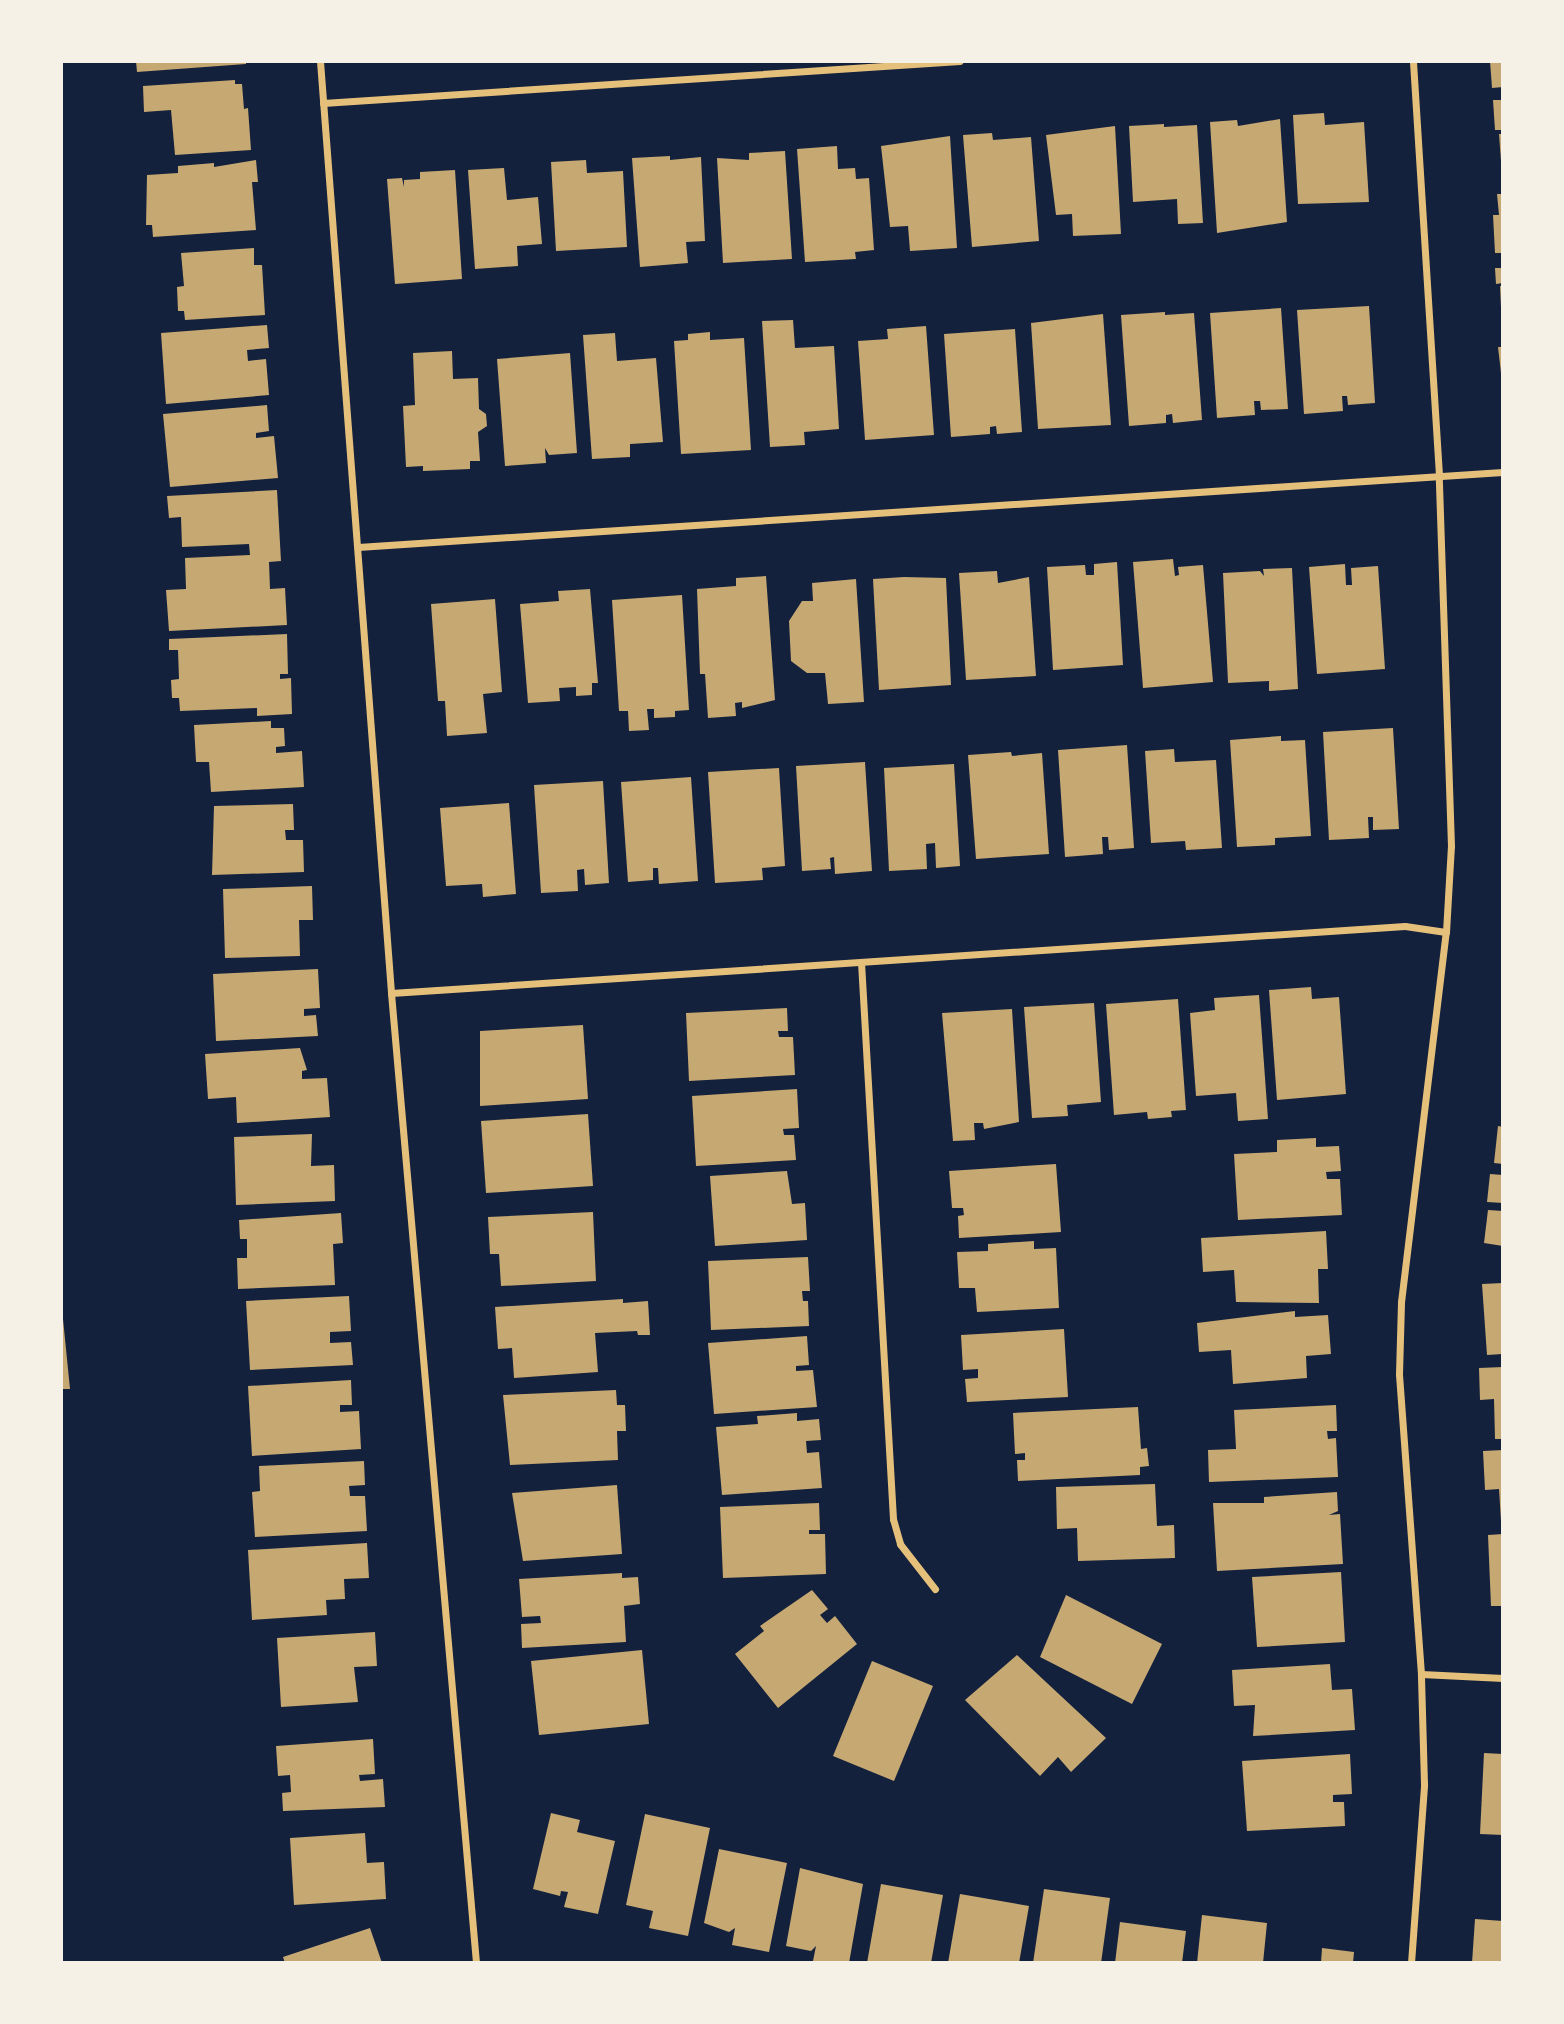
<!DOCTYPE html>
<style>
body{margin:0}
#map{position:relative;width:1564px;height:2024px;overflow:hidden;background:#14213d;font-family:Ubuntu,sans-serif}
div>[style]{position:absolute}
[style*='--x']{left:calc(var(--x)*1px);top:calc(var(--y)*1px);width:calc(var(--w)*1px);rotate:calc(var(--a)*1deg)}
.building>*{inset:0;background:#c6a872}
.minor>*{height:7px;margin:-3.5px;padding:0 3.5px;transform-origin:3.5px;border-radius:3.5px;background:#e5c07b}
span{translate:-50% -50%;white-space:nowrap;text-align:center;line-height:1.15;-webkit-text-stroke:6px #f6f1e7;paint-order:stroke}
.frame{position:absolute;inset:0;border:63px solid #f6f1e7;pointer-events:none}
</style>
<div id="map">
<div class="building">
<div style="clip-path:polygon(136px 61px,246px 61px,246px 64px,137px 72px)"></div>
<div style="clip-path:polygon(1490px 61px,1503px 61px,1503px 87px,1492px 88px)"></div>
<div style="clip-path:polygon(235px 80px,235px 84px,242px 84px,244px 109px,248px 108px,251px 150px,175px 155px,171px 110px,144px 112px,143px 86px)"></div>
<div style="clip-path:polygon(1493px 100px,1503px 100px,1503px 130px,1495px 130px)"></div>
<div style="clip-path:polygon(1324px 113px,1325px 125px,1364px 122px,1369px 202px,1298px 204px,1293px 115px)"></div>
<div style="clip-path:polygon(1280px 119px,1287px 222px,1217px 233px,1210px 122px,1237px 120px,1238px 126px)"></div>
<div style="clip-path:polygon(1164px 124px,1164px 127px,1197px 125px,1203px 223px,1178px 224px,1177px 199px,1133px 202px,1129px 126px)"></div>
<div style="clip-path:polygon(1115px 126px,1121px 234px,1073px 236px,1072px 214px,1056px 215px,1046px 135px)"></div>
<div style="clip-path:polygon(992px 133px,993px 140px,1031px 137px,1039px 241px,972px 247px,963px 135px)"></div>
<div style="clip-path:polygon(1499px 134px,1503px 134px,1503px 161px,1501px 161px)"></div>
<div style="clip-path:polygon(950px 136px,957px 248px,910px 251px,908px 226px,890px 227px,881px 146px)"></div>
<div style="clip-path:polygon(837px 146px,838px 169px,855px 168px,856px 179px,869px 178px,874px 250px,855px 252px,856px 259px,805px 262px,797px 149px)"></div>
<div style="clip-path:polygon(785px 151px,792px 259px,723px 263px,717px 158px,749px 160px,749px 153px)"></div>
<div style="clip-path:polygon(670px 156px,670px 160px,701px 157px,705px 241px,686px 242px,688px 263px,640px 267px,632px 158px)"></div>
<div style="clip-path:polygon(256px 160px,258px 182px,252px 182px,256px 230px,153px 237px,152px 225px,146px 225px,147px 175px,178px 173px,178px 166px,214px 163px,214px 167px)"></div>
<div style="clip-path:polygon(586px 160px,587px 173px,623px 171px,627px 247px,556px 251px,551px 162px)"></div>
<div style="clip-path:polygon(504px 168px,507px 200px,538px 197px,542px 244px,517px 246px,518px 266px,475px 269px,468px 170px)"></div>
<div style="clip-path:polygon(455px 170px,462px 279px,395px 284px,387px 179px,402px 178px,404px 187px,404px 180px,420px 179px,420px 172px)"></div>
<div style="clip-path:polygon(1497px 194px,1503px 194px,1503px 253px,1495px 253px,1493px 215px,1499px 215px)"></div>
<div style="clip-path:polygon(254px 248px,254px 265px,262px 265px,265px 315px,185px 320px,184px 311px,178px 311px,177px 287px,184px 286px,181px 253px)"></div>
<div style="clip-path:polygon(1495px 268px,1503px 268px,1503px 283px,1496px 284px)"></div>
<div style="clip-path:polygon(1500px 286px,1503px 286px,1503px 307px,1501px 307px)"></div>
<div style="clip-path:polygon(1369px 306px,1375px 403px,1348px 405px,1347px 396px,1342px 396px,1343px 411px,1304px 414px,1297px 310px)"></div>
<div style="clip-path:polygon(1281px 308px,1288px 409px,1261px 410px,1260px 401px,1254px 401px,1255px 415px,1217px 418px,1210px 313px)"></div>
<div style="clip-path:polygon(1165px 312px,1165px 315px,1194px 313px,1202px 420px,1173px 423px,1172px 414px,1166px 415px,1166px 423px,1129px 426px,1121px 315px)"></div>
<div style="clip-path:polygon(1103px 314px,1111px 425px,1038px 429px,1031px 323px)"></div>
<div style="clip-path:polygon(793px 320px,795px 348px,834px 346px,839px 429px,804px 432px,805px 445px,770px 447px,762px 321px)"></div>
<div style="clip-path:polygon(267px 325px,269px 348px,247px 350px,248px 361px,266px 359px,269px 395px,166px 404px,161px 333px)"></div>
<div style="clip-path:polygon(926px 326px,934px 435px,865px 440px,858px 341px,888px 339px,887px 329px)"></div>
<div style="clip-path:polygon(1015px 329px,1022px 432px,997px 434px,996px 426px,990px 427px,990px 434px,951px 437px,944px 334px)"></div>
<div style="clip-path:polygon(710px 332px,710px 340px,744px 338px,751px 450px,681px 454px,674px 341px,688px 340px,688px 334px)"></div>
<div style="clip-path:polygon(615px 333px,617px 361px,656px 358px,663px 442px,630px 444px,630px 457px,592px 459px,583px 335px)"></div>
<div style="clip-path:polygon(1498px 347px,1503px 347px,1503px 373px,1501px 373px)"></div>
<div style="clip-path:polygon(452px 351px,453px 379px,478px 378px,479px 409px,486px 414px,487px 426px,478px 432px,480px 461px,470px 461px,470px 469px,423px 471px,423px 466px,406px 467px,403px 406px,415px 405px,413px 353px)"></div>
<div style="clip-path:polygon(570px 353px,577px 453px,549px 455px,545px 448px,546px 463px,505px 466px,497px 359px)"></div>
<div style="clip-path:polygon(267px 405px,269px 431px,256px 433px,256px 438px,274px 436px,278px 478px,170px 487px,163px 414px)"></div>
<div style="clip-path:polygon(277px 490px,281px 561px,269px 562px,270px 589px,285px 588px,287px 625px,169px 631px,166px 590px,186px 589px,185px 558px,250px 555px,249px 544px,182px 547px,181px 517px,169px 518px,167px 496px)"></div>
<div style="clip-path:polygon(1173px 559px,1175px 576px,1179px 575px,1178px 567px,1203px 565px,1213px 682px,1143px 688px,1133px 562px)"></div>
<div style="clip-path:polygon(1117px 562px,1123px 665px,1053px 670px,1047px 567px,1085px 565px,1086px 575px,1094px 575px,1094px 564px)"></div>
<div style="clip-path:polygon(1345px 564px,1346px 585px,1352px 585px,1351px 568px,1378px 566px,1385px 669px,1317px 674px,1309px 567px)"></div>
<div style="clip-path:polygon(1292px 568px,1298px 689px,1269px 691px,1269px 681px,1228px 683px,1223px 573px,1260px 571px,1264px 576px,1263px 569px)"></div>
<div style="clip-path:polygon(997px 571px,998px 583px,1029px 577px,1036px 676px,966px 680px,959px 573px)"></div>
<div style="clip-path:polygon(766px 576px,775px 700px,742px 708px,742px 702px,735px 703px,736px 716px,708px 718px,705px 674px,700px 674px,697px 589px,736px 586px,736px 578px)"></div>
<div style="clip-path:polygon(904px 577px,946px 578px,951px 685px,879px 690px,873px 579px)"></div>
<div style="clip-path:polygon(856px 579px,864px 702px,828px 704px,825px 673px,807px 673px,791px 661px,789px 621px,802px 601px,813px 601px,812px 583px)"></div>
<div style="clip-path:polygon(590px 589px,598px 683px,592px 683px,592px 695px,576px 696px,576px 687px,559px 688px,560px 701px,528px 703px,520px 604px,559px 601px,558px 591px)"></div>
<div style="clip-path:polygon(682px 595px,689px 710px,675px 711px,675px 717px,654px 718px,654px 709px,647px 709px,649px 730px,629px 731px,628px 711px,619px 711px,612px 600px)"></div>
<div style="clip-path:polygon(495px 599px,502px 692px,483px 694px,487px 733px,447px 736px,445px 701px,438px 701px,431px 604px)"></div>
<div style="clip-path:polygon(287px 634px,288px 674px,280px 674px,280px 679px,291px 678px,292px 714px,257px 716px,257px 708px,180px 711px,179px 698px,172px 698px,171px 680px,179px 679px,178px 650px,169px 650px,169px 639px)"></div>
<div style="clip-path:polygon(271px 721px,271px 728px,284px 728px,285px 746px,276px 747px,276px 753px,302px 751px,304px 787px,211px 792px,209px 762px,196px 762px,194px 725px)"></div>
<div style="clip-path:polygon(1393px 728px,1399px 829px,1373px 830px,1373px 817px,1368px 817px,1369px 838px,1329px 840px,1323px 732px)"></div>
<div style="clip-path:polygon(1281px 736px,1281px 741px,1305px 740px,1311px 836px,1275px 838px,1275px 845px,1237px 847px,1230px 740px)"></div>
<div style="clip-path:polygon(1127px 745px,1134px 848px,1109px 850px,1108px 837px,1102px 837px,1103px 854px,1065px 857px,1058px 750px)"></div>
<div style="clip-path:polygon(1174px 749px,1175px 762px,1216px 760px,1222px 848px,1186px 850px,1185px 841px,1151px 843px,1145px 751px)"></div>
<div style="clip-path:polygon(1011px 752px,1012px 756px,1042px 753px,1049px 854px,976px 859px,968px 755px)"></div>
<div style="clip-path:polygon(865px 762px,872px 871px,835px 874px,834px 857px,830px 858px,831px 869px,802px 871px,796px 766px)"></div>
<div style="clip-path:polygon(954px 764px,960px 866px,936px 868px,935px 843px,926px 844px,927px 869px,889px 871px,884px 768px)"></div>
<div style="clip-path:polygon(779px 768px,785px 866px,762px 868px,763px 880px,715px 883px,708px 772px)"></div>
<div style="clip-path:polygon(691px 777px,698px 881px,659px 884px,658px 868px,653px 868px,653px 880px,628px 882px,621px 782px)"></div>
<div style="clip-path:polygon(603px 781px,609px 883px,585px 885px,584px 869px,577px 870px,578px 891px,541px 893px,534px 785px)"></div>
<div style="clip-path:polygon(509px 803px,516px 894px,483px 897px,482px 884px,446px 886px,440px 808px)"></div>
<div style="clip-path:polygon(293px 804px,294px 830px,285px 830px,286px 840px,303px 840px,304px 872px,212px 875px,214px 806px)"></div>
<div style="clip-path:polygon(312px 886px,313px 920px,299px 920px,300px 956px,225px 958px,223px 889px)"></div>
<div style="clip-path:polygon(318px 969px,320px 1008px,304px 1009px,304px 1016px,316px 1015px,318px 1036px,216px 1041px,213px 974px)"></div>
<div style="clip-path:polygon(1311px 987px,1312px 999px,1339px 997px,1346px 1094px,1277px 1100px,1269px 990px)"></div>
<div style="clip-path:polygon(1259px 995px,1268px 1119px,1238px 1121px,1236px 1093px,1196px 1096px,1190px 1013px,1215px 1010px,1214px 998px)"></div>
<div style="clip-path:polygon(1178px 999px,1186px 1110px,1171px 1111px,1172px 1117px,1148px 1119px,1147px 1112px,1114px 1115px,1106px 1004px)"></div>
<div style="clip-path:polygon(1094px 1003px,1101px 1102px,1067px 1105px,1068px 1116px,1032px 1118px,1024px 1007px)"></div>
<div style="clip-path:polygon(787px 1008px,788px 1031px,778px 1031px,779px 1037px,793px 1037px,795px 1075px,689px 1081px,686px 1013px)"></div>
<div style="clip-path:polygon(1012px 1009px,1019px 1122px,984px 1129px,983px 1123px,974px 1123px,975px 1140px,953px 1141px,942px 1013px)"></div>
<div style="clip-path:polygon(583px 1025px,588px 1099px,480px 1106px,480px 1031px)"></div>
<div style="clip-path:polygon(300px 1048px,307px 1070px,302px 1071px,302px 1079px,327px 1078px,330px 1117px,237px 1123px,236px 1097px,208px 1099px,205px 1054px)"></div>
<div style="clip-path:polygon(797px 1089px,799px 1128px,783px 1129px,784px 1135px,794px 1135px,796px 1160px,696px 1166px,692px 1096px)"></div>
<div style="clip-path:polygon(588px 1114px,593px 1186px,486px 1193px,481px 1121px)"></div>
<div style="clip-path:polygon(1498px 1126px,1503px 1127px,1503px 1164px,1494px 1163px)"></div>
<div style="clip-path:polygon(312px 1134px,311px 1166px,334px 1165px,335px 1201px,236px 1205px,234px 1137px)"></div>
<div style="clip-path:polygon(1316px 1138px,1316px 1147px,1339px 1146px,1341px 1171px,1326px 1172px,1327px 1179px,1340px 1179px,1342px 1215px,1238px 1220px,1234px 1154px,1277px 1152px,1277px 1140px)"></div>
<div style="clip-path:polygon(1056px 1164px,1061px 1232px,959px 1238px,958px 1216px,964px 1215px,963px 1208px,952px 1208px,949px 1171px)"></div>
<div style="clip-path:polygon(787px 1171px,792px 1204px,805px 1203px,807px 1240px,715px 1246px,710px 1176px)"></div>
<div style="clip-path:polygon(1490px 1174px,1503px 1175px,1503px 1203px,1487px 1202px)"></div>
<div style="clip-path:polygon(1488px 1210px,1503px 1211px,1503px 1246px,1484px 1243px)"></div>
<div style="clip-path:polygon(593px 1212px,596px 1281px,501px 1286px,499px 1254px,490px 1254px,488px 1217px)"></div>
<div style="clip-path:polygon(341px 1213px,343px 1243px,333px 1244px,335px 1285px,238px 1289px,237px 1258px,247px 1258px,247px 1239px,240px 1239px,239px 1220px)"></div>
<div style="clip-path:polygon(1326px 1231px,1328px 1269px,1318px 1269px,1319px 1303px,1236px 1302px,1234px 1270px,1203px 1272px,1201px 1238px)"></div>
<div style="clip-path:polygon(1034px 1241px,1034px 1249px,1056px 1248px,1059px 1308px,977px 1312px,975px 1288px,959px 1288px,957px 1252px,988px 1251px,988px 1244px)"></div>
<div style="clip-path:polygon(808px 1257px,810px 1291px,802px 1291px,803px 1301px,808px 1301px,809px 1326px,711px 1330px,708px 1261px)"></div>
<div style="clip-path:polygon(1503px 1283px,1503px 1354px,1487px 1355px,1482px 1284px)"></div>
<div style="clip-path:polygon(349px 1296px,351px 1331px,330px 1332px,330px 1343px,351px 1342px,353px 1365px,250px 1370px,246px 1301px)"></div>
<div style="clip-path:polygon(61px 1299px,70px 1389px,61px 1389px)"></div>
<div style="clip-path:polygon(623px 1299px,623px 1303px,648px 1301px,650px 1335px,638px 1335px,637px 1331px,595px 1333px,598px 1372px,514px 1378px,512px 1348px,498px 1349px,495px 1307px)"></div>
<div style="clip-path:polygon(1295px 1311px,1295px 1317px,1328px 1315px,1331px 1354px,1306px 1356px,1307px 1378px,1233px 1384px,1231px 1350px,1199px 1352px,1197px 1323px)"></div>
<div style="clip-path:polygon(1064px 1329px,1068px 1397px,967px 1402px,965px 1379px,978px 1378px,978px 1369px,963px 1370px,961px 1335px)"></div>
<div style="clip-path:polygon(807px 1336px,809px 1365px,796px 1366px,796px 1371px,813px 1370px,817px 1407px,714px 1414px,708px 1343px)"></div>
<div style="clip-path:polygon(1503px 1367px,1503px 1439px,1495px 1439px,1494px 1399px,1480px 1400px,1479px 1368px)"></div>
<div style="clip-path:polygon(351px 1380px,352px 1405px,340px 1405px,340px 1412px,359px 1411px,361px 1449px,252px 1456px,248px 1386px)"></div>
<div style="clip-path:polygon(616px 1390px,617px 1405px,625px 1405px,626px 1431px,617px 1431px,618px 1460px,510px 1465px,503px 1395px)"></div>
<div style="clip-path:polygon(1336px 1405px,1337px 1431px,1327px 1431px,1328px 1439px,1336px 1438px,1338px 1477px,1209px 1482px,1208px 1450px,1236px 1449px,1234px 1410px)"></div>
<div style="clip-path:polygon(1138px 1407px,1141px 1449px,1147px 1448px,1149px 1466px,1140px 1467px,1140px 1475px,1018px 1481px,1017px 1460px,1025px 1460px,1025px 1453px,1015px 1454px,1013px 1413px)"></div>
<div style="clip-path:polygon(797px 1413px,797px 1421px,819px 1419px,821px 1440px,806px 1441px,807px 1453px,819px 1452px,822px 1488px,722px 1495px,716px 1427px,758px 1424px,757px 1416px)"></div>
<div style="clip-path:polygon(1503px 1450px,1503px 1521px,1501px 1521px,1499px 1489px,1485px 1490px,1483px 1451px)"></div>
<div style="clip-path:polygon(364px 1461px,365px 1485px,349px 1486px,350px 1496px,365px 1496px,367px 1531px,255px 1537px,252px 1492px,260px 1491px,259px 1466px)"></div>
<div style="clip-path:polygon(1155px 1484px,1157px 1526px,1174px 1525px,1175px 1558px,1078px 1561px,1077px 1528px,1057px 1529px,1056px 1487px)"></div>
<div style="clip-path:polygon(617px 1485px,622px 1554px,523px 1561px,512px 1493px)"></div>
<div style="clip-path:polygon(1337px 1492px,1338px 1511px,1329px 1515px,1340px 1514px,1343px 1564px,1217px 1571px,1213px 1503px,1264px 1503px,1264px 1497px)"></div>
<div style="clip-path:polygon(819px 1503px,820px 1530px,809px 1530px,809px 1534px,825px 1534px,826px 1574px,723px 1578px,720px 1507px)"></div>
<div style="clip-path:polygon(1503px 1534px,1503px 1606px,1491px 1606px,1488px 1535px)"></div>
<div style="clip-path:polygon(367px 1543px,369px 1578px,344px 1579px,345px 1599px,326px 1600px,327px 1615px,252px 1620px,248px 1550px)"></div>
<div style="clip-path:polygon(1341px 1572px,1345px 1642px,1257px 1647px,1252px 1577px)"></div>
<div style="clip-path:polygon(622px 1573px,622px 1578px,638px 1577px,640px 1604px,624px 1606px,626px 1642px,522px 1648px,521px 1624px,541px 1623px,540px 1616px,522px 1617px,519px 1579px)"></div>
<div style="clip-path:polygon(812px 1590px,828px 1609px,820px 1615px,827px 1623px,835px 1616px,857px 1644px,778px 1708px,735px 1654px,764px 1631px,760px 1626px)"></div>
<div style="clip-path:polygon(1066px 1595px,1162px 1644px,1132px 1704px,1040px 1657px)"></div>
<div style="clip-path:polygon(375px 1632px,377px 1666px,354px 1667px,358px 1702px,281px 1707px,277px 1638px)"></div>
<div style="clip-path:polygon(642px 1650px,649px 1724px,539px 1735px,531px 1661px)"></div>
<div style="clip-path:polygon(1017px 1655px,1106px 1738px,1071px 1772px,1058px 1757px,1040px 1776px,965px 1700px)"></div>
<div style="clip-path:polygon(872px 1661px,933px 1686px,894px 1781px,833px 1756px)"></div>
<div style="clip-path:polygon(1330px 1664px,1332px 1690px,1352px 1689px,1355px 1730px,1253px 1736px,1255px 1705px,1234px 1706px,1232px 1670px)"></div>
<div style="clip-path:polygon(373px 1739px,375px 1774px,359px 1775px,360px 1781px,383px 1779px,385px 1807px,283px 1811px,282px 1793px,291px 1792px,290px 1775px,278px 1776px,276px 1746px)"></div>
<div style="clip-path:polygon(1484px 1753px,1503px 1754px,1503px 1835px,1480px 1834px)"></div>
<div style="clip-path:polygon(1350px 1754px,1352px 1794px,1333px 1795px,1333px 1802px,1344px 1802px,1345px 1826px,1247px 1831px,1242px 1761px)"></div>
<div style="clip-path:polygon(551px 1813px,580px 1820px,577px 1832px,615px 1841px,598px 1914px,564px 1907px,568px 1892px,561px 1891px,560px 1896px,533px 1889px)"></div>
<div style="clip-path:polygon(645px 1814px,710px 1828px,688px 1936px,649px 1928px,653px 1911px,626px 1905px)"></div>
<div style="clip-path:polygon(365px 1833px,367px 1863px,384px 1862px,386px 1899px,294px 1905px,290px 1838px)"></div>
<div style="clip-path:polygon(719px 1849px,787px 1863px,769px 1952px,732px 1945px,735px 1928px,729px 1932px,704px 1923px)"></div>
<div style="clip-path:polygon(800px 1868px,863px 1884px,849px 1963px,813px 1961px,816px 1946px,811px 1951px,786px 1946px)"></div>
<div style="clip-path:polygon(881px 1884px,943px 1895px,931px 1963px,867px 1963px)"></div>
<div style="clip-path:polygon(1044px 1889px,1110px 1898px,1101px 1963px,1033px 1963px)"></div>
<div style="clip-path:polygon(960px 1894px,1029px 1906px,1019px 1963px,948px 1963px)"></div>
<div style="clip-path:polygon(1202px 1915px,1267px 1923px,1263px 1963px,1197px 1963px)"></div>
<div style="clip-path:polygon(1475px 1919px,1503px 1921px,1503px 1963px,1472px 1963px)"></div>
<div style="clip-path:polygon(1120px 1922px,1186px 1931px,1182px 1963px,1115px 1963px)"></div>
<div style="clip-path:polygon(370px 1928px,382px 1963px,285px 1963px,283px 1957px)"></div>
<div style="clip-path:polygon(1322px 1948px,1354px 1952px,1353px 1963px,1321px 1963px)"></div>
</div>
<div class="minor">
<div style="--x:320;--y:61;--w:935;--a:85.64"></div>
<div style="--x:391;--y:993;--w:974;--a:84.99"></div>
<div style="--x:323;--y:103;--w:638;--a:-3.77"></div>
<div style="--x:358;--y:547;--w:1147;--a:-3.75"></div>
<div style="--x:861;--y:962;--w:558;--a:86.71"></div>
<div style="--x:893;--y:1519;--w:26;--a:74"></div>
<div style="--x:900;--y:1544;--w:57;--a:52.1"></div>
<div style="--x:391;--y:993;--w:1016;--a:-3.78"></div>
<div style="--x:1405;--y:926;--w:41;--a:8.3"></div>
<div style="--x:1421;--y:1674;--w:82;--a:2.8"></div>
<div style="--x:1411;--y:1963;--w:179;--a:-85.8"></div>
<div style="--x:1424;--y:1784;--w:110;--a:-91.6"></div>
<div style="--x:1421;--y:1674;--w:301;--a:-94.2"></div>
<div style="--x:1399;--y:1374;--w:72;--a:-88.4"></div>
<div style="--x:1401;--y:1302;--w:373;--a:-83.1"></div>
<div style="--x:1446;--y:932;--w:86;--a:-86.7"></div>
<div style="--x:1451;--y:846;--w:371;--a:-91.9"></div>
<div style="--x:1439;--y:475;--w:415;--a:-93.6"></div>
</div>
<div class="frame"></div>
</div>
